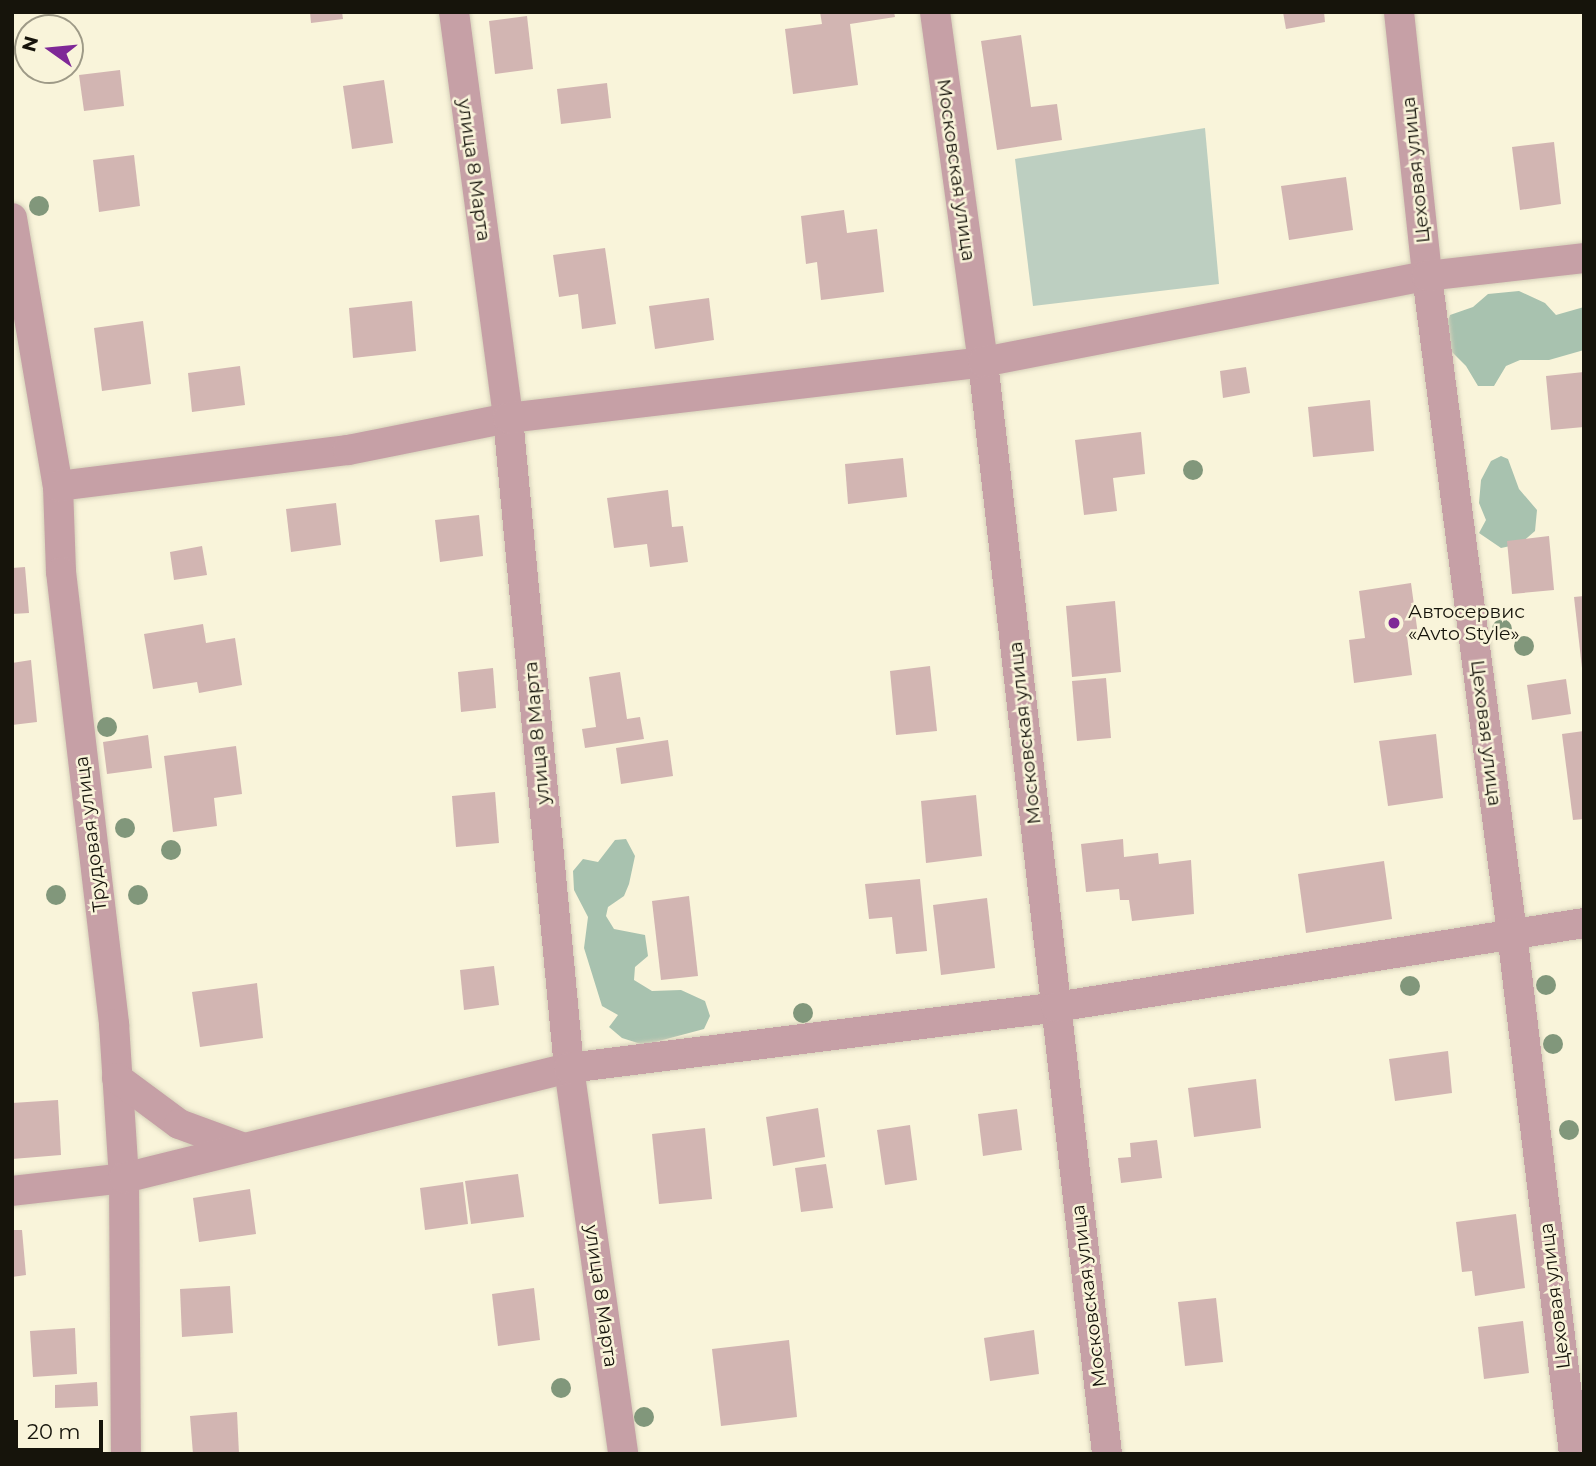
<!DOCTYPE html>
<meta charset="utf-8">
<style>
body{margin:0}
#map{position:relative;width:1596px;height:1466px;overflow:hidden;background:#f9f4da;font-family:Montserrat,sans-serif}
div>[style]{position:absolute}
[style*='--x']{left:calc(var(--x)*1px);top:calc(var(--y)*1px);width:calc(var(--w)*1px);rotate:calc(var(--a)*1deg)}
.green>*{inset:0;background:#bdcfc1}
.forest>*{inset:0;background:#a8c2af}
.building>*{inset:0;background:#d2b5b2}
.roads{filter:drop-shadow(0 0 2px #d5d0b9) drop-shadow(0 0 2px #d5d0b9)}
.minor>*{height:30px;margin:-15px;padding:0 15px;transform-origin:15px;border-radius:15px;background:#c6a0a6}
.trees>*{width:20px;height:20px;margin:-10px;border-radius:50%;background:#81977b}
.dots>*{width:19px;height:19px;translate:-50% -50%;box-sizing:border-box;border:4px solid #f9f4da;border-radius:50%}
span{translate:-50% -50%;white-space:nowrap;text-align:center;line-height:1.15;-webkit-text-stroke:5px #f9f4da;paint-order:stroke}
.street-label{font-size:19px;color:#16140b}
.poi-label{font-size:19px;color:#16140b}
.left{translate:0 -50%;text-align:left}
.frame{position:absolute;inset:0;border:14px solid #16140b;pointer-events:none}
.north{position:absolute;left:14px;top:14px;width:70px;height:70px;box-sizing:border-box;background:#f9f4da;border:2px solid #9e9a87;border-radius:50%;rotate:285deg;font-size:19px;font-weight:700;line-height:28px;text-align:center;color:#16140b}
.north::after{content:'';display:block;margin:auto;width:24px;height:32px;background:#7f2897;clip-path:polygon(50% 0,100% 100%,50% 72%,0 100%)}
.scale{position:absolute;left:14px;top:1420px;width:89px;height:32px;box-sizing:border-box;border:4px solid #16140b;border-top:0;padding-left:9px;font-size:21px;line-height:24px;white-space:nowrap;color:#16140b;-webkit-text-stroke:5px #f9f4da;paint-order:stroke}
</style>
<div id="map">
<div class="green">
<div style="clip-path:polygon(1205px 128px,1219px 284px,1033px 306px,1015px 159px)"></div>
</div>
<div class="forest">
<div style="clip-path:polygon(1519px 291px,1545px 303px,1556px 315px,1584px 307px,1584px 350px,1549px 360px,1520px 360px,1506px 366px,1494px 386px,1478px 386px,1466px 366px,1449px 349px,1444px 333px,1450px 315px,1473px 307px,1488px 294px)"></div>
<div style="clip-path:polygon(1501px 456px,1508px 459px,1519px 489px,1537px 510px,1535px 531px,1520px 544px,1501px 548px,1479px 533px,1486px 520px,1479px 503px,1481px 480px,1491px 461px)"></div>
<div style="clip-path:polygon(626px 839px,635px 856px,629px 884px,624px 896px,608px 907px,606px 916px,614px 929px,645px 935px,648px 956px,635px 967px,634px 980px,652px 991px,681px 990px,705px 1001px,710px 1016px,704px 1029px,644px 1045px,622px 1038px,609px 1027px,618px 1015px,602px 1006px,584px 948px,588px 917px,574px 890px,573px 871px,583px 859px,598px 862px,615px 840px)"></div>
</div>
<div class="building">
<div style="clip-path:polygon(310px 12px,342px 12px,343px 19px,311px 23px)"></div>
<div style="clip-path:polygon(820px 12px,894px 12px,895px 17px,850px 24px,858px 85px,793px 94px,785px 29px,822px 24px)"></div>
<div style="clip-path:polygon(1283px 12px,1324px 12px,1325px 22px,1286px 29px)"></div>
<div style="clip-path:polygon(527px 16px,533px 69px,495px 74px,489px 21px)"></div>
<div style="clip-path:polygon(1021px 35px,1031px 107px,1057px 104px,1062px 140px,997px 150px,981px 41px)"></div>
<div style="clip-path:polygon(120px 70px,124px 106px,84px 111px,79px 75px)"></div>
<div style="clip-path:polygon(384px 80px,393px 143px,352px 149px,343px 86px)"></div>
<div style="clip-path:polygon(607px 83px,611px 118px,561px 124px,557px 89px)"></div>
<div style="clip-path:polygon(1554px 142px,1561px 204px,1520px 210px,1512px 147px)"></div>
<div style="clip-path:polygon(134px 155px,140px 206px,99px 212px,93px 160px)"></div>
<div style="clip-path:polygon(1346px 177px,1353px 230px,1289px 240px,1281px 186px)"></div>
<div style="clip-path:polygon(844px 210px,847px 233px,877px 229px,884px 292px,821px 300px,817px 262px,806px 264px,801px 216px)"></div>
<div style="clip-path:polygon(605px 248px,616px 324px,582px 329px,578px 294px,559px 297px,553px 255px)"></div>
<div style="clip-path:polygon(709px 298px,714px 340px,655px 349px,649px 306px)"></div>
<div style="clip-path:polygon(412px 301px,416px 351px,353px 358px,349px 308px)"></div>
<div style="clip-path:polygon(143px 321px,151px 384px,102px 391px,94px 328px)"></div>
<div style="clip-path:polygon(240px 366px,245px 405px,192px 412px,188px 373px)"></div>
<div style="clip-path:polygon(1246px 367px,1250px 393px,1223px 398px,1220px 371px)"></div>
<div style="clip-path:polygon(1584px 372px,1584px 427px,1551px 430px,1546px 376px)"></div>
<div style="clip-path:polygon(1370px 400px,1374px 451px,1313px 457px,1308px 407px)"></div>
<div style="clip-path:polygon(1141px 432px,1145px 474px,1113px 478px,1117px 511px,1084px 515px,1075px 440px)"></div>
<div style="clip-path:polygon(903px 458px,907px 497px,848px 504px,845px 464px)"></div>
<div style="clip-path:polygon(668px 490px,672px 527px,683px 526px,688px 562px,650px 567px,647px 544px,614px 548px,607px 498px)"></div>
<div style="clip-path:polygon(336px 503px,341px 545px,291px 552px,286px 509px)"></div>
<div style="clip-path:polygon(479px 515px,483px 556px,440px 562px,435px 520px)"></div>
<div style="clip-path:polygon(1549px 536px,1554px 590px,1512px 594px,1507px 541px)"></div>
<div style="clip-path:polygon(202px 546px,207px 575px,174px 580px,170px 552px)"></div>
<div style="clip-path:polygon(25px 567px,29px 613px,12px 614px,12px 568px)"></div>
<div style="clip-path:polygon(1411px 583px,1418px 635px,1407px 636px,1412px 675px,1354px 683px,1349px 640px,1365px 638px,1359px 591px)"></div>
<div style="clip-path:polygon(1584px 596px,1584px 668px,1582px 668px,1574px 597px)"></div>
<div style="clip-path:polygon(1115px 601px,1121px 672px,1072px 677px,1066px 606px)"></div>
<div style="clip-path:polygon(203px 624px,206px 643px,235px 638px,242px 685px,199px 693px,197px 682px,153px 689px,144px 634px)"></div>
<div style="clip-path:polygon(31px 660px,37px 722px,12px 725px,12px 663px)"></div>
<div style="clip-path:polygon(930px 666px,937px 731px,896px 735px,890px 671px)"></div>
<div style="clip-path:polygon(493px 668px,496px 708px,461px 712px,458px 672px)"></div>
<div style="clip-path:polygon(620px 672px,627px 719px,640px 717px,644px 739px,585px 748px,582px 729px,596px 727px,589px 677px)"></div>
<div style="clip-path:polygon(1106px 678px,1111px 738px,1077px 741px,1072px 681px)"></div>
<div style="clip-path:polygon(1566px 679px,1571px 714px,1532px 720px,1527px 685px)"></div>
<div style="clip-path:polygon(1584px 731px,1584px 819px,1573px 820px,1562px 734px)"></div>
<div style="clip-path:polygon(1436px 734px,1443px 798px,1388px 806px,1379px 741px)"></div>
<div style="clip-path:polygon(148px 735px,152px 768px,107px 774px,103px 742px)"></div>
<div style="clip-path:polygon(668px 740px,673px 776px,621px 784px,616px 748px)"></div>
<div style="clip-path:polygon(236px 746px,242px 794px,214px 798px,217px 826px,173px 832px,164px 756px)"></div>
<div style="clip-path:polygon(495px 792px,499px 843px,456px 847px,452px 796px)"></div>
<div style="clip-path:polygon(976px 795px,982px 856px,926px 863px,921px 801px)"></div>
<div style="clip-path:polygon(1123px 839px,1124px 857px,1158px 853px,1159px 864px,1191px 860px,1194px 914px,1132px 921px,1129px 900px,1120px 900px,1119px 889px,1086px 892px,1081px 844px)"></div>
<div style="clip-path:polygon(1384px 861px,1392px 919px,1306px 933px,1298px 874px)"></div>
<div style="clip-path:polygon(920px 879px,927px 951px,896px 954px,892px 917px,869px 919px,865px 884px)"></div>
<div style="clip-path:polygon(689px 896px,698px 976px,661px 980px,652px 901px)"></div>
<div style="clip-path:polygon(987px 898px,995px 968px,941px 975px,933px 905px)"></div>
<div style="clip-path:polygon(494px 966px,499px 1005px,464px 1010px,460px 970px)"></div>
<div style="clip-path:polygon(257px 983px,263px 1038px,200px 1047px,192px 992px)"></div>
<div style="clip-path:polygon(1448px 1051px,1452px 1093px,1395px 1101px,1389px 1059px)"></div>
<div style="clip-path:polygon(1256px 1079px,1261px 1128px,1194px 1137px,1188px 1088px)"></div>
<div style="clip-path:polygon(58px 1100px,61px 1155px,12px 1159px,12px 1103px)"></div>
<div style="clip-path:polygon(818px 1108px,825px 1157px,773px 1166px,766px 1117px)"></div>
<div style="clip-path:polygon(1017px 1109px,1022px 1150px,983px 1156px,978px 1114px)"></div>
<div style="clip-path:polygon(910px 1125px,917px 1180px,885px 1185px,877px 1130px)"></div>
<div style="clip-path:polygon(705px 1128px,712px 1199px,659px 1204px,652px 1134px)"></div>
<div style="clip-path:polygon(1157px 1140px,1162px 1178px,1121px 1183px,1118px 1158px,1131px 1157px,1130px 1143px)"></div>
<div style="clip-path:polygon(826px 1164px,833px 1208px,801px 1212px,795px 1168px)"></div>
<div style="clip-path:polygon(518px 1174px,524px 1217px,471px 1224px,465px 1181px)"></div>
<div style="clip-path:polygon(463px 1182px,468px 1224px,425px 1230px,420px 1188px)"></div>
<div style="clip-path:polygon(250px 1189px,256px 1234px,199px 1242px,193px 1198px)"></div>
<div style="clip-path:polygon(1516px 1214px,1525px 1288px,1475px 1296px,1472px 1271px,1462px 1272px,1456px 1222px)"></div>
<div style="clip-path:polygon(12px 1230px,22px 1230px,26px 1275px,12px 1277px)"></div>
<div style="clip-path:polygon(230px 1286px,233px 1333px,182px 1337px,180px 1289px)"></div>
<div style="clip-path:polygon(534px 1288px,540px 1340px,498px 1346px,492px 1294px)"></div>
<div style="clip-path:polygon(1216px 1298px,1223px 1362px,1185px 1366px,1178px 1302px)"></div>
<div style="clip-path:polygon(1523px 1321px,1529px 1373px,1484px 1379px,1478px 1327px)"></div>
<div style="clip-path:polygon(75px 1328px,77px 1374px,33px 1377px,30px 1331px)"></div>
<div style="clip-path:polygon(1034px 1330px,1039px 1374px,990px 1381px,984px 1338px)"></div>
<div style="clip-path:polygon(789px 1340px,797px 1417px,721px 1426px,712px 1349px)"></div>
<div style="clip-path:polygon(97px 1382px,98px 1406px,55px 1408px,55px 1385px)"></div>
<div style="clip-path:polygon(237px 1412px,239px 1454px,193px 1454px,190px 1416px)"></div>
</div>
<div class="roads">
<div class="minor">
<div style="--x:454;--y:12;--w:410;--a:82.4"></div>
<div style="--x:508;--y:418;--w:653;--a:84.64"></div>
<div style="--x:569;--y:1068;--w:390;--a:82"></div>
<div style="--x:935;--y:12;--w:353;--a:82.2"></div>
<div style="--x:983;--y:362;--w:1099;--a:83.52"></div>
<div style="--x:1399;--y:12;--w:265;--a:83.9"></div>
<div style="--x:1427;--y:276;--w:662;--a:82.63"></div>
<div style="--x:1512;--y:933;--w:525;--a:83.21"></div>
<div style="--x:12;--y:218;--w:272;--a:80.3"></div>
<div style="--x:58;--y:486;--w:86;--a:88"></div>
<div style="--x:61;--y:572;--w:455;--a:83.3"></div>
<div style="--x:114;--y:1024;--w:154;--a:86.3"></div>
<div style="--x:124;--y:1178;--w:276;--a:89.6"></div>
<div style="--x:58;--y:486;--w:292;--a:-7.1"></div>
<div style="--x:348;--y:450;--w:163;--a:-11.3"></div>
<div style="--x:508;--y:418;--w:478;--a:-6.7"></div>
<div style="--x:983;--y:362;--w:452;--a:-11"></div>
<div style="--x:1427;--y:276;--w:158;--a:-6.5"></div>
<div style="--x:117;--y:1078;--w:77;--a:36.6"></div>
<div style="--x:179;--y:1124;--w:69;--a:20.3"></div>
<div style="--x:12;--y:1191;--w:113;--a:-6.6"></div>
<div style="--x:124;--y:1178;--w:458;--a:-13.9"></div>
<div style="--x:569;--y:1068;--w:491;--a:-7.1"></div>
<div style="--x:1056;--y:1007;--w:535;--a:-9.04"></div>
</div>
</div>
<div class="trees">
<div style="left:39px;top:206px"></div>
<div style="left:1193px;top:470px"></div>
<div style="left:1502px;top:629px"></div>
<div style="left:1524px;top:646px"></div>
<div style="left:107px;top:727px"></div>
<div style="left:125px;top:828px"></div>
<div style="left:171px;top:850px"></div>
<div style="left:56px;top:895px"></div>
<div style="left:138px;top:895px"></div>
<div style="left:1546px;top:985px"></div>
<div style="left:1410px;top:986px"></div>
<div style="left:803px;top:1013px"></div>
<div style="left:1553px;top:1044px"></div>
<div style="left:1569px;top:1130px"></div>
<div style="left:561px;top:1388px"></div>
<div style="left:644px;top:1417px"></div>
</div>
<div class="dots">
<div style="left:1394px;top:623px;background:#7f2897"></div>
</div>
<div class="street-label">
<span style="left:474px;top:170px;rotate:82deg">улица 8 Марта</span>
<span style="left:956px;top:170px;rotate:82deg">Московская улица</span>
<span style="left:1416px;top:170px;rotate:-96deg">Цеховая улица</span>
<span style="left:537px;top:733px;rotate:-95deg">улица 8 Марта</span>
<span style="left:1025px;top:733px;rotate:-96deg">Московская улица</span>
<span style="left:1486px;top:733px;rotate:83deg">Цеховая улица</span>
<span style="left:91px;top:834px;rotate:-97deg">Трудовая улица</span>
<span style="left:601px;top:1296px;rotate:82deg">улица 8 Марта</span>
<span style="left:1089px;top:1296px;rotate:-97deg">Московская улица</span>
<span style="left:1555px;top:1296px;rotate:-97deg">Цеховая улица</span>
</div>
<div class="poi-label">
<span class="left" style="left:1408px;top:623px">Автосервис<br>«Avto Style»</span>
</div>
<div class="frame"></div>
<div class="north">N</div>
<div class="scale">20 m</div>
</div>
